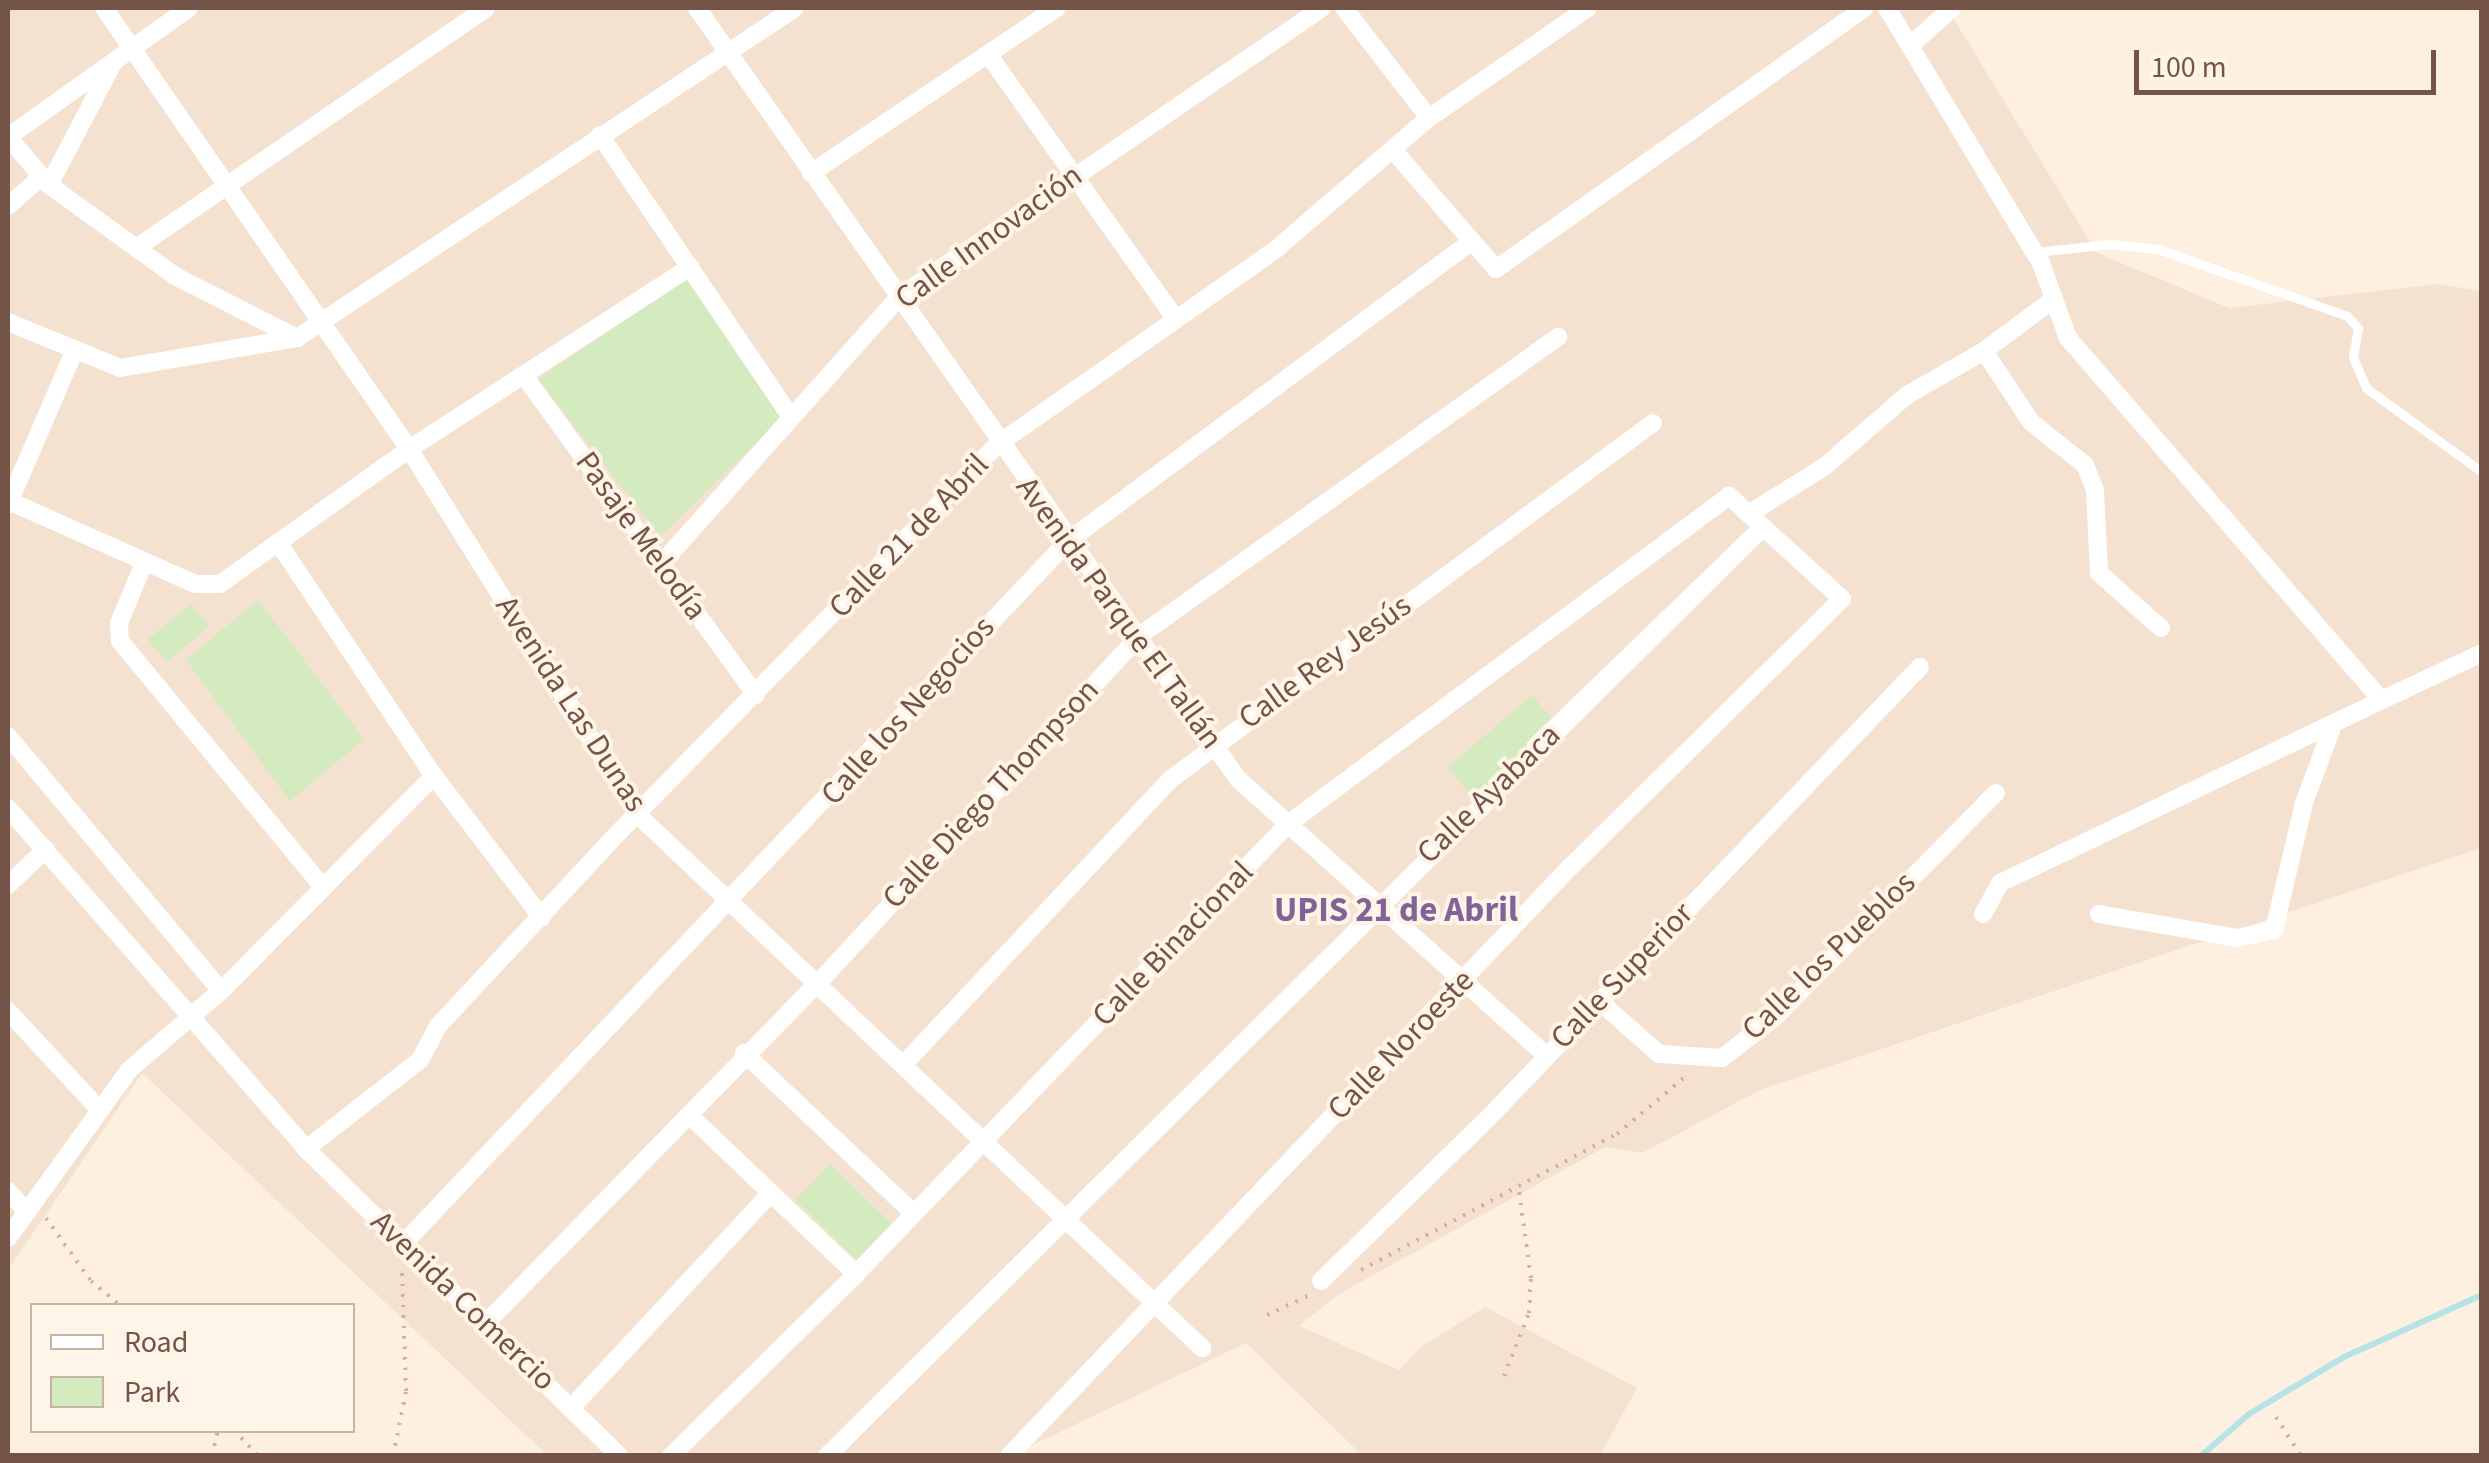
<!DOCTYPE html>
<meta charset="utf-8">
<style>
body{margin:0}
#map{position:relative;width:2489px;height:1463px;overflow:hidden;background:#fdf0e1;font-family:"Source Sans 3",sans-serif}
div>[style]{position:absolute}
[style*='--x']{left:calc(var(--x)*1px);top:calc(var(--y)*1px);width:calc(var(--w)*1px);rotate:calc(var(--a)*1deg)}
.residential>*{inset:0;background:#f4e1cf}
.green>*{inset:0;background:#d4eabf}
.stream>*{height:6px;margin:-3px;padding:0 3px;transform-origin:3px;border-radius:3px;background:#b5e3e6}
.path>*{height:4px;margin-top:-2px;transform-origin:0;background:repeating-linear-gradient(90deg,#d7ae9b 0 2.5px,transparent 0 10.5px)}
.lane>*{height:9px;margin:-4.5px;padding:0 4.5px;transform-origin:4.5px;border-radius:4.5px;background:#fff}
.street>*{height:18px;margin:-9px;padding:0 9px;transform-origin:9px;border-radius:9px;background:#fff}
span{translate:-50% -50%;white-space:nowrap;text-align:center;line-height:1.15;-webkit-text-stroke:8px #fff4e8;paint-order:stroke}
.street-label{font-size:32px;color:#745447}
.neighbourhood-label{font-size:35px;color:#826398;font-weight:700}
.frame{position:absolute;inset:0;border:10px solid #745447;pointer-events:none}
.legend{position:absolute;left:30px;top:1303px;width:325px;height:130px;box-sizing:border-box;background:#fff4e8;border:2px solid #c7b4a8;margin:0;padding:12px 18px;list-style:none;font-size:30px;color:#745447}
.legend li{display:flex;align-items:center;gap:20px;height:50px}
.legend b{width:50px;border:2px solid #c7b4a8}
.scale{position:absolute;left:2134px;top:50px;width:302px;height:45px;box-sizing:border-box;border:5px solid #745447;border-top:0;padding-left:12px;font-size:30px;line-height:35px;white-space:nowrap;color:#745447;-webkit-text-stroke:8px #fff4e8;paint-order:stroke}
</style>
<div id="map">
<div class="residential">
<div style="clip-path:polygon(8px 8px,1947px 8px,2097px 253px,2229px 308px,2438px 284px,2481px 291px,2481px 848px,1762px 1089px,1642px 1153px,1605px 1147px,1339px 1294px,1299px 1326px,1399px 1370px,1421px 1347px,1485px 1307px,1637px 1388px,1600px 1455px,1362px 1455px,1246px 1343px,1012px 1455px,547px 1455px,142px 1073px,8px 1270px)"></div>
</div>
<div class="green">
<div style="clip-path:polygon(688px 278px,791px 409px,660px 536px,538px 379px)"></div>
<div style="clip-path:polygon(258px 600px,364px 739px,290px 801px,186px 660px)"></div>
<div style="clip-path:polygon(191px 604px,209px 627px,166px 662px,148px 639px)"></div>
<div style="clip-path:polygon(1532px 695px,1558px 726px,1474px 799px,1448px 767px)"></div>
<div style="clip-path:polygon(830px 1164px,895px 1227px,860px 1263px,796px 1200px)"></div>
</div>
<div class="stream">
<div style="--x:2201;--y:1456;--w:64;--a:-41.2"></div>
<div style="--x:2249;--y:1414;--w:111;--a:-31"></div>
<div style="--x:2344;--y:1357;--w:151;--a:-24.2"></div>
</div>
<div class="path">
<div style="--x:46;--y:1218;--w:77;--a:54.5"></div>
<div style="--x:91;--y:1281;--w:39;--a:40"></div>
<div style="--x:1361;--y:1270;--w:290;--a:-28"></div>
<div style="--x:1617;--y:1134;--w:90;--a:-40"></div>
<div style="--x:1267;--y:1315;--w:50;--a:-25"></div>
<div style="--x:1504;--y:1376;--w:68;--a:-68.4"></div>
<div style="--x:1529;--y:1313;--w:35;--a:-87"></div>
<div style="--x:1531;--y:1278;--w:95;--a:-97.9"></div>
<div style="--x:2276;--y:1417;--w:46;--a:57.3"></div>
<div style="--x:234;--y:1430;--w:35;--a:47"></div>
<div style="--x:212;--y:1456;--w:27;--a:-77"></div>
<div style="--x:393;--y:1456;--w:66;--a:-78.7"></div>
<div style="--x:406;--y:1391;--w:123;--a:-91.9"></div>
</div>
<div class="lane">
<div style="--x:2036;--y:252;--w:75;--a:-6.1"></div>
<div style="--x:2111;--y:244;--w:47;--a:6.1"></div>
<div style="--x:2158;--y:249;--w:201;--a:19.5"></div>
<div style="--x:2347;--y:316;--w:16;--a:47"></div>
<div style="--x:2358;--y:328;--w:29;--a:100"></div>
<div style="--x:2353;--y:357;--w:34;--a:67"></div>
<div style="--x:2366;--y:388;--w:143;--a:35.9"></div>
</div>
<div class="street">
<div style="--x:104;--y:8;--w:536;--a:55.33"></div>
<div style="--x:409;--y:449;--w:433;--a:57.9"></div>
<div style="--x:639;--y:816;--w:775;--a:43.38"></div>
<div style="--x:697;--y:8;--w:942;--a:54.94"></div>
<div style="--x:1238;--y:779;--w:414;--a:41.9"></div>
<div style="--x:1344;--y:8;--w:139;--a:52.3"></div>
<div style="--x:1887;--y:8;--w:298;--a:58.9"></div>
<div style="--x:2041;--y:263;--w:80;--a:70.2"></div>
<div style="--x:2068;--y:338;--w:479;--a:49.1"></div>
<div style="--x:2382;--y:700;--w:110;--a:-25.2"></div>
<div style="--x:1910;--y:46;--w:57;--a:-42.1"></div>
<div style="--x:988;--y:54;--w:322;--a:54.7"></div>
<div style="--x:600;--y:135;--w:337;--a:55.9"></div>
<div style="--x:8;--y:137;--w:63;--a:49.5"></div>
<div style="--x:49;--y:185;--w:155;--a:35.8"></div>
<div style="--x:175;--y:276;--w:137;--a:26.9"></div>
<div style="--x:8;--y:137;--w:222;--a:-35.5"></div>
<div style="--x:1393;--y:150;--w:157;--a:49.1"></div>
<div style="--x:1496;--y:269;--w:451;--a:-35.3"></div>
<div style="--x:811;--y:173;--w:296;--a:-33.9"></div>
<div style="--x:49;--y:185;--w:140;--a:-62.3"></div>
<div style="--x:8;--y:206;--w:43;--a:-41.2"></div>
<div style="--x:136;--y:248;--w:424;--a:-34.4"></div>
<div style="--x:8;--y:322;--w:121;--a:22.3"></div>
<div style="--x:120;--y:368;--w:180;--a:-9.6"></div>
<div style="--x:297;--y:338;--w:597;--a:-33.53"></div>
<div style="--x:1984;--y:351;--w:85;--a:56.5"></div>
<div style="--x:2031;--y:422;--w:69;--a:38.5"></div>
<div style="--x:2085;--y:465;--w:27;--a:68"></div>
<div style="--x:2095;--y:490;--w:83;--a:87.2"></div>
<div style="--x:2099;--y:573;--w:83;--a:41.6"></div>
<div style="--x:525;--y:377;--w:393;--a:54"></div>
<div style="--x:9;--y:501;--w:204;--a:24"></div>
<div style="--x:195;--y:584;--w:25;--a:0"></div>
<div style="--x:220;--y:584;--w:232;--a:-35.5"></div>
<div style="--x:409;--y:449;--w:335;--a:-32.9"></div>
<div style="--x:8;--y:505;--w:167;--a:-66.7"></div>
<div style="--x:1755;--y:510;--w:81;--a:-31.9"></div>
<div style="--x:1824;--y:467;--w:110;--a:-40.9"></div>
<div style="--x:1907;--y:395;--w:89;--a:-29.7"></div>
<div style="--x:1984;--y:351;--w:84;--a:-36.7"></div>
<div style="--x:279;--y:544;--w:279;--a:56.3"></div>
<div style="--x:434;--y:776;--w:178;--a:52.7"></div>
<div style="--x:144;--y:563;--w:65;--a:112.6"></div>
<div style="--x:119;--y:623;--w:18;--a:87"></div>
<div style="--x:120;--y:641;--w:319;--a:50.5"></div>
<div style="--x:662;--y:563;--w:356;--a:-48.3"></div>
<div style="--x:899;--y:297;--w:512;--a:-34.34"></div>
<div style="--x:8;--y:736;--w:332;--a:50.1"></div>
<div style="--x:8;--y:808;--w:453;--a:48.8"></div>
<div style="--x:306;--y:1149;--w:438;--a:44.4"></div>
<div style="--x:8;--y:885;--w:52;--a:-43.5"></div>
<div style="--x:1983;--y:914;--w:35;--a:-61"></div>
<div style="--x:2000;--y:883;--w:424;--a:-25.6"></div>
<div style="--x:2099;--y:914;--w:141;--a:9.8"></div>
<div style="--x:2238;--y:938;--w:37;--a:-13"></div>
<div style="--x:2274;--y:930;--w:130;--a:-76.7"></div>
<div style="--x:2304;--y:803;--w:83;--a:-69.6"></div>
<div style="--x:1598;--y:1000;--w:81;--a:41.5"></div>
<div style="--x:1659;--y:1054;--w:63;--a:3.6"></div>
<div style="--x:1722;--y:1058;--w:66;--a:-37.6"></div>
<div style="--x:1774;--y:1018;--w:316;--a:-45.4"></div>
<div style="--x:8;--y:1011;--w:131;--a:47.2"></div>
<div style="--x:744;--y:1053;--w:233;--a:43.4"></div>
<div style="--x:903;--y:1065;--w:392;--a:-46.9"></div>
<div style="--x:1171;--y:779;--w:599;--a:-36.45"></div>
<div style="--x:689;--y:1115;--w:231;--a:43.6"></div>
<div style="--x:306;--y:1149;--w:145;--a:-38"></div>
<div style="--x:420;--y:1060;--w:38;--a:-62"></div>
<div style="--x:438;--y:1026;--w:262;--a:-47"></div>
<div style="--x:617;--y:834;--w:545;--a:-45.67"></div>
<div style="--x:998;--y:444;--w:340;--a:-35"></div>
<div style="--x:1276;--y:249;--w:201;--a:-40.6"></div>
<div style="--x:1429;--y:118;--w:193;--a:-34.7"></div>
<div style="--x:8;--y:1191;--w:28;--a:48"></div>
<div style="--x:8;--y:1238;--w:207;--a:-54.2"></div>
<div style="--x:129;--y:1070;--w:121;--a:-40.7"></div>
<div style="--x:221;--y:991;--w:303;--a:-45.3"></div>
<div style="--x:404;--y:1243;--w:966;--a:-46.59"></div>
<div style="--x:1068;--y:541;--w:500;--a:-36.6"></div>
<div style="--x:1321;--y:1281;--w:242;--a:-44.3"></div>
<div style="--x:1494;--y:1112;--w:616;--a:-46.25"></div>
<div style="--x:485;--y:1324;--w:478;--a:-45.7"></div>
<div style="--x:819;--y:982;--w:471;--a:-47.2"></div>
<div style="--x:1139;--y:636;--w:515;--a:-35.51"></div>
<div style="--x:572;--y:1407;--w:292;--a:-47.1"></div>
<div style="--x:671;--y:1456;--w:260;--a:-44.5"></div>
<div style="--x:856;--y:1274;--w:624;--a:-46.17"></div>
<div style="--x:1288;--y:824;--w:550;--a:-36.64"></div>
<div style="--x:1729;--y:496;--w:153;--a:42.3"></div>
<div style="--x:1842;--y:599;--w:382;--a:135.4"></div>
<div style="--x:1570;--y:867;--w:813;--a:133.61"></div>
<div style="--x:827;--y:1456;--w:1317;--a:-44.78"></div>
<div style="--x:1762;--y:528;--w:315;--a:136"></div>
</div>
<div class="street-label">
<span style="left:989px;top:237px;rotate:-36deg">Calle Innovación</span>
<span style="left:641px;top:536px;rotate:54deg">Pasaje Melodía</span>
<span style="left:909px;top:536px;rotate:-46deg">Calle 21 de Abril</span>
<span style="left:1119px;top:613px;rotate:54deg">Avenida Parque El Tallán</span>
<span style="left:1325px;top:662px;rotate:-36deg">Calle Rey Jesús</span>
<span style="left:571px;top:704px;rotate:57deg">Avenida Las Dunas</span>
<span style="left:908px;top:711px;rotate:-48deg">Calle los Negocios</span>
<span style="left:991px;top:794px;rotate:-47deg">Calle Diego Thompson</span>
<span style="left:1489px;top:794px;rotate:-44deg">Calle Ayabaca</span>
<span style="left:1173px;top:944px;rotate:-46deg">Calle Binacional</span>
<span style="left:1829px;top:956px;rotate:-44deg">Calle los Pueblos</span>
<span style="left:1622px;top:976px;rotate:-46deg">Calle Superior</span>
<span style="left:1401px;top:1045px;rotate:-46deg">Calle Noroeste</span>
<span style="left:463px;top:1301px;rotate:44deg">Avenida Comercio</span>
</div>
<div class="neighbourhood-label">
<span style="left:1396px;top:910px">UPIS 21 de Abril</span>
</div>
<div class="frame"></div>
<ul class="legend">
<li><b style="height:12px;background:#fff"></b>Road</li>
<li><b style="height:28px;background:#d4eabf"></b>Park</li>
</ul>
<div class="scale">100 m</div>
</div>
